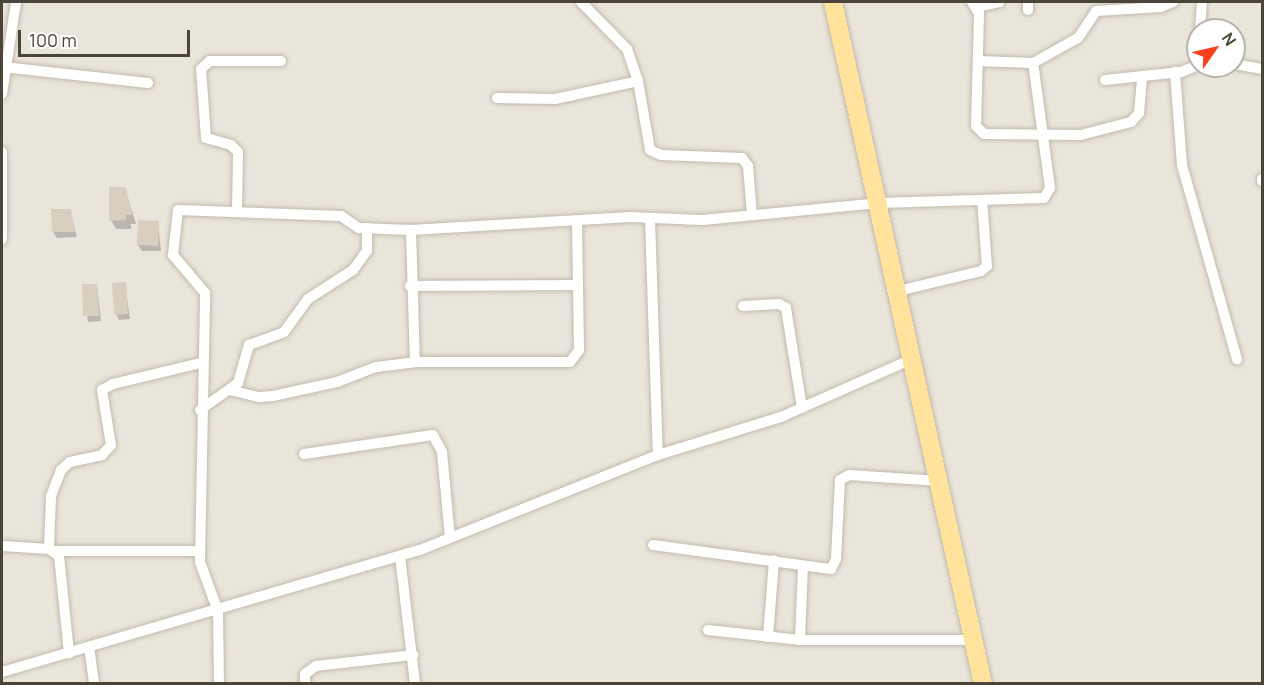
<!DOCTYPE html>
<style>
body{margin:0}
#map{position:relative;width:1264px;height:685px;overflow:hidden;background:#f6f3ec;font-family:Manrope,sans-serif}
div>[style]{position:absolute}
[style*='--x']{left:calc(var(--x)*1px);top:calc(var(--y)*1px);width:calc(var(--w)*1px);rotate:calc(var(--a)*1deg)}
.residential>*{inset:0;background:#eae5da}
.shadow>*{inset:0;background:#0003}
.building>*{inset:0;background:#d8cfc1}
.roads{filter:drop-shadow(0 0 2px #c2bbae) drop-shadow(0 0 2px #c2bbae)}
.street>*{height:10px;margin:-5px;padding:0 5px;transform-origin:5px;border-radius:5px;background:#fff}
.primary>*{height:18px;margin:-9px;padding:0 9px;transform-origin:9px;border-radius:9px;background:#ffe39c}
span{translate:-50% -50%;white-space:nowrap;text-align:center;line-height:1.15;-webkit-text-stroke:4.5px #fff;paint-order:stroke}
.frame{position:absolute;inset:0;border:3px solid #4b4439;pointer-events:none}
.north{position:absolute;left:1186px;top:18px;width:60px;height:60px;box-sizing:border-box;background:#fff;border:2px solid #b7b4b0;border-radius:50%;rotate:56deg;font-size:16px;font-weight:700;line-height:24px;text-align:center;color:#4b4439}
.north::after{content:'';display:block;margin:auto;width:21px;height:27px;background:#fc3f1d;clip-path:polygon(50% 0,100% 100%,50% 72%,0 100%)}
.scale{position:absolute;left:18px;top:30px;width:172px;height:27px;box-sizing:border-box;border:3px solid #4b4439;border-top:0;padding-left:8px;font-size:18px;line-height:21px;white-space:nowrap;color:#4b4439;-webkit-text-stroke:4px #fff;paint-order:stroke}
</style>
<div id="map">
<div class="residential">
<div style="clip-path:polygon(evenodd,2px 2px,1262px 2px,1262px 683px,2px 683px,2px 2px,1198px 30px,1234px 30px,1234px 66px,1198px 66px,1198px 30px)"></div>
</div>
<div class="shadow">
<div style="clip-path:polygon(125px 189px,136px 224px,131px 224px,131px 229px,116px 229px,111px 220px)"></div>
<div style="clip-path:polygon(70px 210px,77px 237px,57px 238px,53px 232px)"></div>
<div style="clip-path:polygon(158px 223px,161px 251px,142px 251px,138px 245px)"></div>
<div style="clip-path:polygon(125px 284px,130px 319px,119px 320px,116px 314px)"></div>
<div style="clip-path:polygon(97px 285px,101px 321px,88px 322px,83px 286px)"></div>
</div>
<div class="building">
<div style="clip-path:polygon(109px 187px,126px 187px,132px 215px,126px 215px,126px 220px,109px 221px)"></div>
<div style="clip-path:polygon(51px 209px,71px 209px,75px 232px,52px 232px)"></div>
<div style="clip-path:polygon(138px 220px,159px 221px,158px 246px,137px 245px)"></div>
<div style="clip-path:polygon(126px 282px,128px 314px,114px 315px,112px 283px)"></div>
<div style="clip-path:polygon(82px 284px,97px 284px,99px 316px,83px 316px)"></div>
</div>
<div class="roads">
<div class="street">
<div style="--x:581;--y:2;--w:66;--a:45.6"></div>
<div style="--x:627;--y:49;--w:34;--a:71"></div>
<div style="--x:638;--y:81;--w:70;--a:80.1"></div>
<div style="--x:650;--y:150;--w:12;--a:24"></div>
<div style="--x:661;--y:155;--w:81;--a:2.1"></div>
<div style="--x:742;--y:158;--w:10;--a:53"></div>
<div style="--x:748;--y:166;--w:49;--a:85.3"></div>
<div style="--x:972;--y:2;--w:13;--a:58"></div>
<div style="--x:979;--y:13;--w:113;--a:91.5"></div>
<div style="--x:976;--y:126;--w:11;--a:45"></div>
<div style="--x:984;--y:134;--w:97;--a:0.6"></div>
<div style="--x:1081;--y:135;--w:52;--a:-14.6"></div>
<div style="--x:1131;--y:122;--w:12;--a:-48"></div>
<div style="--x:1139;--y:113;--w:37;--a:-85"></div>
<div style="--x:1028;--y:2;--w:8;--a:90"></div>
<div style="--x:976;--y:7;--w:24;--a:-12"></div>
<div style="--x:1200;--y:30;--w:28;--a:-86"></div>
<div style="--x:978;--y:61;--w:55;--a:2.1"></div>
<div style="--x:1033;--y:63;--w:51;--a:-29.1"></div>
<div style="--x:1078;--y:38;--w:32;--a:-56"></div>
<div style="--x:1096;--y:11;--w:65;--a:-3.5"></div>
<div style="--x:1161;--y:7;--w:13;--a:-23"></div>
<div style="--x:1234;--y:64;--w:28;--a:10"></div>
<div style="--x:3;--y:67;--w:146;--a:6.3"></div>
<div style="--x:1175;--y:72;--w:93;--a:85.7"></div>
<div style="--x:1182;--y:165;--w:202;--a:74.2"></div>
<div style="--x:1105;--y:80;--w:76;--a:-6"></div>
<div style="--x:1181;--y:72;--w:18;--a:-22"></div>
<div style="--x:2;--y:94;--w:93;--a:-81.3"></div>
<div style="--x:497;--y:98;--w:58;--a:1"></div>
<div style="--x:555;--y:99;--w:85;--a:-12.2"></div>
<div style="--x:2;--y:152;--w:87;--a:90"></div>
<div style="--x:1262;--y:181;--w:2;--a:-90"></div>
<div style="--x:237;--y:211;--w:59;--a:-89"></div>
<div style="--x:238;--y:152;--w:10;--a:-135"></div>
<div style="--x:231;--y:145;--w:26;--a:-164"></div>
<div style="--x:206;--y:138;--w:69;--a:-94.1"></div>
<div style="--x:201;--y:69;--w:12;--a:-42"></div>
<div style="--x:210;--y:61;--w:71;--a:0"></div>
<div style="--x:650;--y:219;--w:236;--a:88.1"></div>
<div style="--x:411;--y:230;--w:132;--a:88.3"></div>
<div style="--x:410;--y:286;--w:168;--a:-0.3"></div>
<div style="--x:898;--y:291;--w:85;--a:-13.5"></div>
<div style="--x:981;--y:271;--w:8;--a:-40"></div>
<div style="--x:987;--y:266;--w:66;--a:-94.3"></div>
<div style="--x:743;--y:306;--w:36;--a:-3"></div>
<div style="--x:779;--y:304;--w:8;--a:30"></div>
<div style="--x:786;--y:308;--w:101;--a:80.9"></div>
<div style="--x:230;--y:390;--w:30;--a:14"></div>
<div style="--x:259;--y:397;--w:14;--a:-4"></div>
<div style="--x:273;--y:396;--w:66;--a:-12.3"></div>
<div style="--x:337;--y:382;--w:42;--a:-21"></div>
<div style="--x:376;--y:367;--w:39;--a:-7"></div>
<div style="--x:415;--y:362;--w:155;--a:0"></div>
<div style="--x:570;--y:362;--w:15;--a:-53"></div>
<div style="--x:579;--y:350;--w:128;--a:-90.9"></div>
<div style="--x:200;--y:410;--w:47;--a:-35.4"></div>
<div style="--x:238;--y:383;--w:40;--a:-74"></div>
<div style="--x:249;--y:345;--w:37;--a:-20"></div>
<div style="--x:284;--y:332;--w:41;--a:-54"></div>
<div style="--x:308;--y:299;--w:54;--a:-32.8"></div>
<div style="--x:353;--y:270;--w:24;--a:-54"></div>
<div style="--x:367;--y:251;--w:23;--a:-90"></div>
<div style="--x:304;--y:454;--w:130;--a:-8.4"></div>
<div style="--x:433;--y:435;--w:19;--a:62"></div>
<div style="--x:442;--y:452;--w:86;--a:84.7"></div>
<div style="--x:653;--y:545;--w:180;--a:7.7"></div>
<div style="--x:831;--y:569;--w:11;--a:-63"></div>
<div style="--x:836;--y:559;--w:79;--a:-87.1"></div>
<div style="--x:840;--y:480;--w:10;--a:-29"></div>
<div style="--x:849;--y:475;--w:91;--a:3.8"></div>
<div style="--x:2;--y:546;--w:47;--a:3.7"></div>
<div style="--x:49;--y:549;--w:12;--a:35"></div>
<div style="--x:59;--y:556;--w:98;--a:84.1"></div>
<div style="--x:49;--y:549;--w:53;--a:-87.8"></div>
<div style="--x:51;--y:496;--w:28;--a:-69"></div>
<div style="--x:61;--y:470;--w:12;--a:-42"></div>
<div style="--x:70;--y:462;--w:33;--a:-12"></div>
<div style="--x:102;--y:455;--w:13;--a:-48"></div>
<div style="--x:111;--y:445;--w:56;--a:-99.3"></div>
<div style="--x:102;--y:390;--w:13;--a:-29"></div>
<div style="--x:113;--y:384;--w:90;--a:-13.4"></div>
<div style="--x:55;--y:551;--w:145;--a:0"></div>
<div style="--x:400;--y:556;--w:129;--a:83.3"></div>
<div style="--x:708;--y:630;--w:93;--a:6.2"></div>
<div style="--x:800;--y:640;--w:174;--a:0"></div>
<div style="--x:768;--y:637;--w:77;--a:-85.5"></div>
<div style="--x:800;--y:640;--w:74;--a:-87.7"></div>
<div style="--x:89;--y:647;--w:37;--a:82"></div>
<div style="--x:2;--y:672;--w:435;--a:-16.3"></div>
<div style="--x:420;--y:550;--w:256;--a:-21.8"></div>
<div style="--x:658;--y:455;--w:129;--a:-17.2"></div>
<div style="--x:781;--y:417;--w:145;--a:-23.9"></div>
<div style="--x:219;--y:684;--w:73;--a:-90.8"></div>
<div style="--x:218;--y:611;--w:52;--a:-110.2"></div>
<div style="--x:200;--y:562;--w:269;--a:-88.9"></div>
<div style="--x:205;--y:293;--w:50;--a:-130.1"></div>
<div style="--x:173;--y:255;--w:45;--a:-83.7"></div>
<div style="--x:178;--y:210;--w:163;--a:2.1"></div>
<div style="--x:341;--y:216;--w:22;--a:34"></div>
<div style="--x:359;--y:228;--w:52;--a:2.2"></div>
<div style="--x:411;--y:230;--w:219;--a:-3.4"></div>
<div style="--x:630;--y:217;--w:73;--a:2.4"></div>
<div style="--x:703;--y:220;--w:176;--a:-5.5"></div>
<div style="--x:878;--y:203;--w:166;--a:-1.7"></div>
<div style="--x:1044;--y:198;--w:12;--a:-59"></div>
<div style="--x:1050;--y:188;--w:126;--a:-97.7"></div>
<div style="--x:305;--y:684;--w:10;--a:-90"></div>
<div style="--x:305;--y:674;--w:14;--a:-36"></div>
<div style="--x:316;--y:666;--w:98;--a:-6.5"></div>
</div>
<div class="primary">
<div style="--x:833;--y:2;--w:698;--a:77.6"></div>
</div>
</div>
<div class="frame"></div>
<div class="north">N</div>
<div class="scale">100 m</div>
</div>
